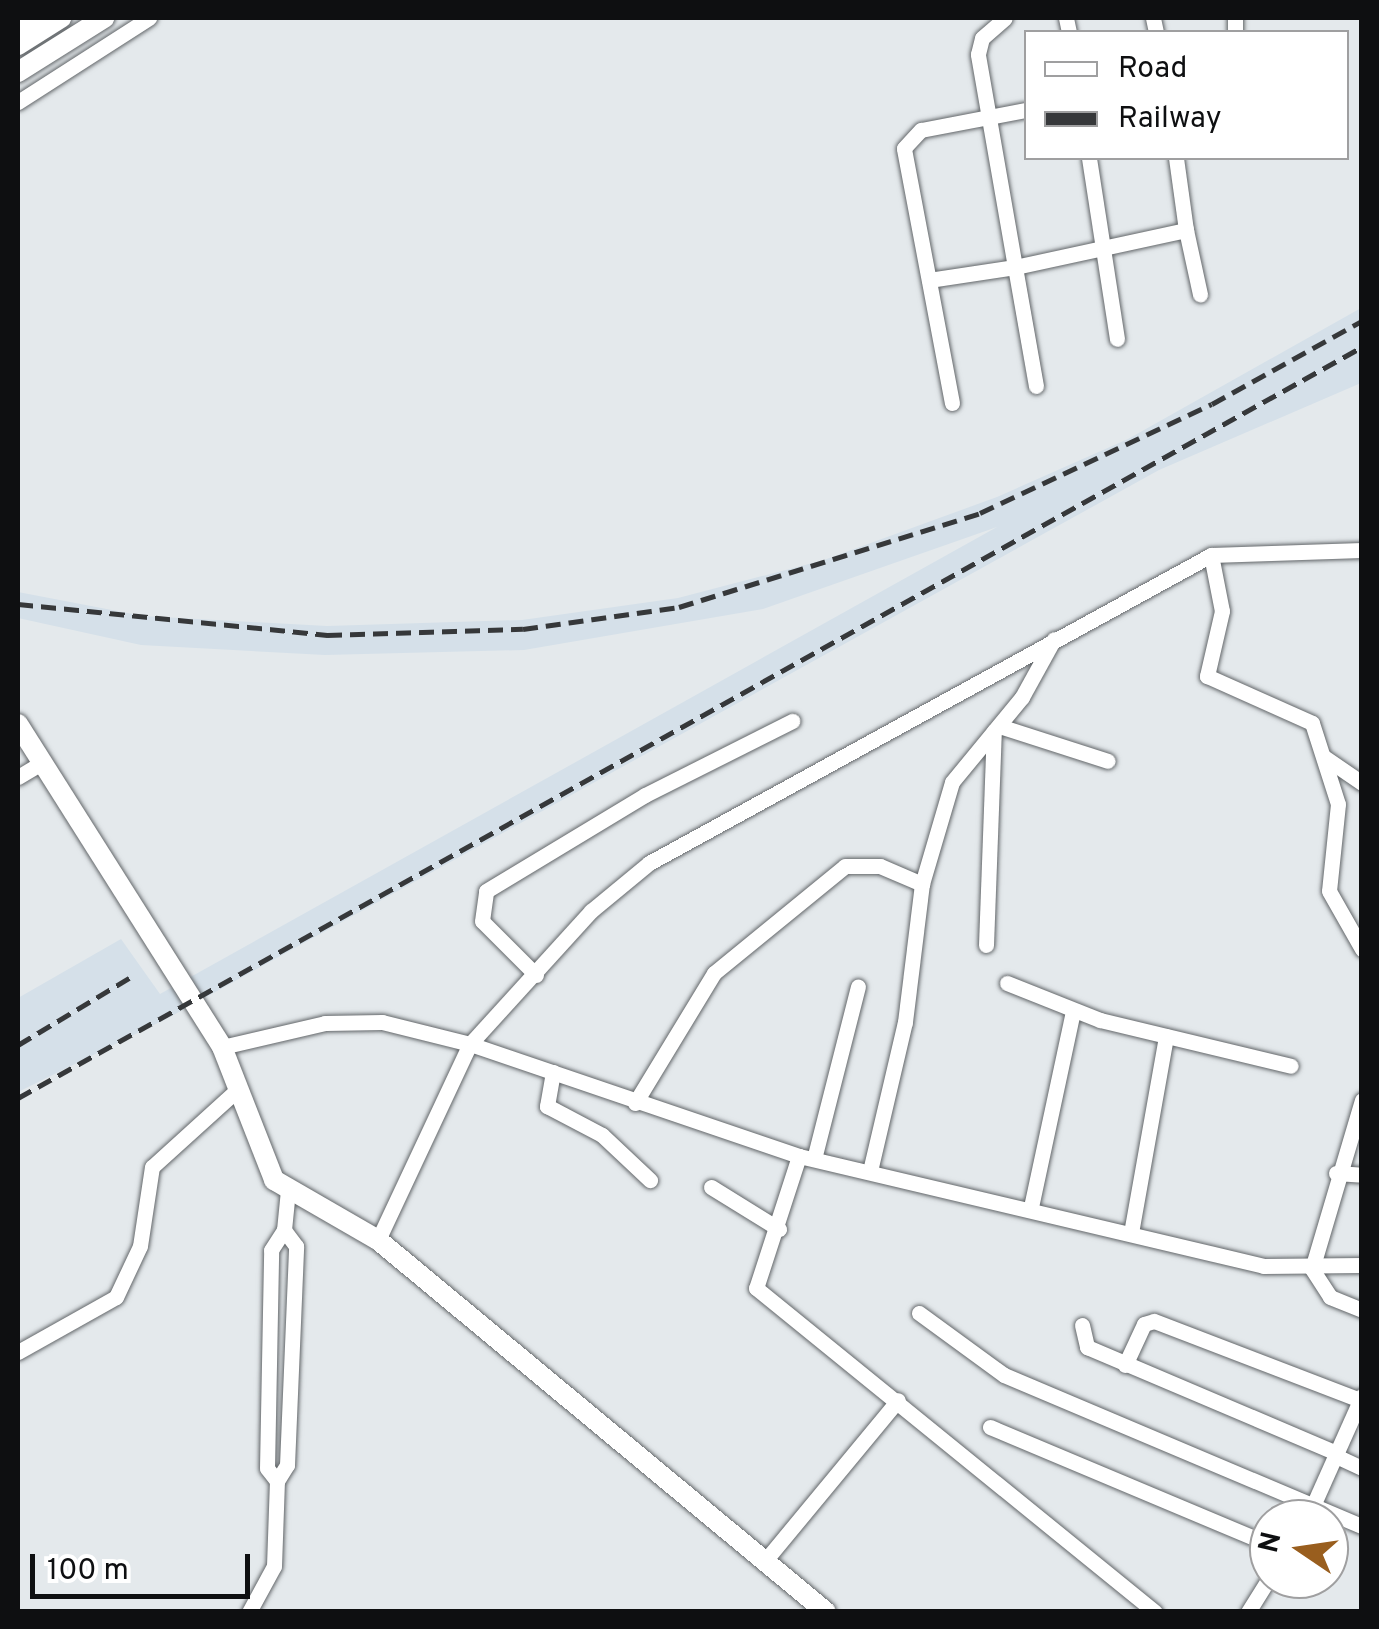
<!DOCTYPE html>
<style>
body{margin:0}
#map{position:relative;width:1379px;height:1629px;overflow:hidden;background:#e4e9ec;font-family:Overpass,sans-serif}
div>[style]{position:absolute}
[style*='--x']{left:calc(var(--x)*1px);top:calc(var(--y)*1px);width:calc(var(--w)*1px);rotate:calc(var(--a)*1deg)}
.built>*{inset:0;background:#d5e0e9}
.roads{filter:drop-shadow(0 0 2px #626669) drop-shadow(0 0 2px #626669)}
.street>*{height:15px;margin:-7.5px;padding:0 7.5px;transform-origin:7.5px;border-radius:7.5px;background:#fff}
.secondary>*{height:20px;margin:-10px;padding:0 10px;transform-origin:10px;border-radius:10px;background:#fff}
.rail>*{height:5px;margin-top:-2.5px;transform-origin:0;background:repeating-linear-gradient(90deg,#36383a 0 15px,transparent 0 23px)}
span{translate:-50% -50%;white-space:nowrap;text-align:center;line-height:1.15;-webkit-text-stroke:8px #fff;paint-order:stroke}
.frame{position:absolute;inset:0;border:20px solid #0e0f11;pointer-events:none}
.legend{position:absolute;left:1024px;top:30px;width:325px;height:130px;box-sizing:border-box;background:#fff;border:2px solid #9f9fa0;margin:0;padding:12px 18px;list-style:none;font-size:30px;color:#0e0f11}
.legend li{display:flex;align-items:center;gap:20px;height:50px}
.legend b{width:50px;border:2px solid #9f9fa0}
.north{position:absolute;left:1249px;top:1499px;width:100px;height:100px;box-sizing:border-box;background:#fff;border:2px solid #9f9fa0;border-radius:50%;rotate:283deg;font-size:28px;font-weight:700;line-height:40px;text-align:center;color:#0e0f11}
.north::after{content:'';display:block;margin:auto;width:35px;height:45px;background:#995e1e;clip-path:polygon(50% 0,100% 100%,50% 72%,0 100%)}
.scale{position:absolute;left:30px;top:1554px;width:220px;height:45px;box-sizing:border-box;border:5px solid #0e0f11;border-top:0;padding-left:12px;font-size:30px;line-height:35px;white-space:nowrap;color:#0e0f11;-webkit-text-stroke:8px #fff;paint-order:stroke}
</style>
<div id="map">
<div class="built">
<div style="clip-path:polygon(1361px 308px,1361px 383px,1159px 470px,170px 1017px,18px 1092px,18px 998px,121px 939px,160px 994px,997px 527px,763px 609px,524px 650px,325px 655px,141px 645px,18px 618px,18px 592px,143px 616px,327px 626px,522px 620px,678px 598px,824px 560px,997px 497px,1128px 439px)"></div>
</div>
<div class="roads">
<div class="street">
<div style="--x:1066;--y:18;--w:14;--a:78"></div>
<div style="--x:1153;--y:18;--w:14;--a:78"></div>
<div style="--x:18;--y:28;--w:20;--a:-30"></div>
<div style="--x:1235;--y:32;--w:14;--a:-90"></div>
<div style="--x:18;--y:102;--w:156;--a:-32.7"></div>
<div style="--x:1089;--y:158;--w:183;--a:81.2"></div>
<div style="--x:1186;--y:230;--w:66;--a:77.7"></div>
<div style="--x:929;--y:280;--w:87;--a:-8.6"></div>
<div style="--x:1015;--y:267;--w:216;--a:-99.9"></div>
<div style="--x:978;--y:54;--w:16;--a:-76"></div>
<div style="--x:982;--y:38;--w:30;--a:-41"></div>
<div style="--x:1036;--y:386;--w:121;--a:-100"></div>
<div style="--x:1015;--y:267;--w:175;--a:-12.2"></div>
<div style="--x:1186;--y:230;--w:73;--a:-97.9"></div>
<div style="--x:952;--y:403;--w:259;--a:-100.7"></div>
<div style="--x:904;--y:148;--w:25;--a:-47"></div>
<div style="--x:921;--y:130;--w:107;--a:-10.8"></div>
<div style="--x:1211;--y:555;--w:57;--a:78.9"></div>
<div style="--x:1222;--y:611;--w:67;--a:103"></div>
<div style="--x:1207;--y:676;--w:115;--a:24.1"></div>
<div style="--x:1312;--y:723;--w:85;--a:72.2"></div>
<div style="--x:1338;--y:804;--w:87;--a:95.9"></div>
<div style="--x:1329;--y:891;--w:67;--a:60.4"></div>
<div style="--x:999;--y:726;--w:114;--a:17.8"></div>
<div style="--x:1324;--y:757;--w:46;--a:34.4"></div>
<div style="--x:18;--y:777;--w:26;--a:-31"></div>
<div style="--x:986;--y:945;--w:214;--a:-87.9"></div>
<div style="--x:536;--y:975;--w:76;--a:-135"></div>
<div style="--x:482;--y:921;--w:30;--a:-82"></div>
<div style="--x:486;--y:891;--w:186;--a:-31.1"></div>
<div style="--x:645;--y:795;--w:165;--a:-26.7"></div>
<div style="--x:1007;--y:983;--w:100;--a:21.7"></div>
<div style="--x:1100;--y:1020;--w:196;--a:13.5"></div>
<div style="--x:222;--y:1047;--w:106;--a:-13.1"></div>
<div style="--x:325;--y:1023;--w:57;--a:-1"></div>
<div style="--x:382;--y:1022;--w:91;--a:14"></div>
<div style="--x:470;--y:1044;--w:348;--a:18.8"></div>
<div style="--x:799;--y:1156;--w:477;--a:13.3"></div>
<div style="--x:1263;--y:1266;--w:99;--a:-0.6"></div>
<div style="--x:553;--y:1072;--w:35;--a:100"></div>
<div style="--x:547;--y:1106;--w:62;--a:27.8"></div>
<div style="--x:602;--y:1135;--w:66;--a:43.2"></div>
<div style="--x:1362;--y:1100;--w:176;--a:106.5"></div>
<div style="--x:1312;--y:1269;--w:33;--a:57"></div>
<div style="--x:1330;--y:1297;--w:35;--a:22"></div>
<div style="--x:635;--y:1103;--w:152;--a:-58.7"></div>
<div style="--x:714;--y:973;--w:169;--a:-39.2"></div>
<div style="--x:845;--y:866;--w:35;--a:0"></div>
<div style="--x:880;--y:866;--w:46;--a:23.2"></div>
<div style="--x:922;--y:884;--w:106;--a:-73.6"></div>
<div style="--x:952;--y:782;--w:110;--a:-50.5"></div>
<div style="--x:1022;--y:697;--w:66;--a:-61.1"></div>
<div style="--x:799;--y:1156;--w:139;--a:108"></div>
<div style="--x:756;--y:1288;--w:514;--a:39.08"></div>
<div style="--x:814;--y:1159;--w:178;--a:-75.7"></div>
<div style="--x:870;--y:1171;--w:153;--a:-76.8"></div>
<div style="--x:905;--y:1022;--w:139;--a:-83"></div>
<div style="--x:1336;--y:1173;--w:26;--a:4"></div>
<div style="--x:711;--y:1187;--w:80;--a:31.7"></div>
<div style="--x:1031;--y:1207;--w:200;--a:-77.9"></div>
<div style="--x:1131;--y:1233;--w:200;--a:-79.9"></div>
<div style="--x:378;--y:1240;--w:217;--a:-64.9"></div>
<div style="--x:470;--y:1044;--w:180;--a:-47.7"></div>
<div style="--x:591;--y:911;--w:75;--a:-39.6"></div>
<div style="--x:649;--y:863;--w:641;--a:-28.72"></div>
<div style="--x:1211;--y:555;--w:151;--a:-1.9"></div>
<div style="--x:919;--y:1313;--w:105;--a:36.1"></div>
<div style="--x:1004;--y:1375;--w:389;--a:22.9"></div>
<div style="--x:1082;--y:1325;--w:23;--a:77"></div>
<div style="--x:1087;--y:1347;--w:272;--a:23"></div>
<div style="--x:18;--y:1352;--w:112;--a:-29.3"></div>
<div style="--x:116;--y:1297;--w:56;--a:-64.8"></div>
<div style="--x:140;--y:1246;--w:80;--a:-81.4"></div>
<div style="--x:152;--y:1167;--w:116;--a:-42.2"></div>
<div style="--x:1125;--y:1365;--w:45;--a:-65.1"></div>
<div style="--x:1144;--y:1324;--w:10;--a:-17"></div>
<div style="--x:1154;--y:1321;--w:223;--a:21"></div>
<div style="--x:990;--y:1427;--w:303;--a:22.8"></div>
<div style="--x:1336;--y:1456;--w:29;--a:25"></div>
<div style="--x:277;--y:1481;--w:16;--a:-128"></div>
<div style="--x:267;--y:1468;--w:218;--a:-88.9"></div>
<div style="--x:271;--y:1250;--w:24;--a:-57"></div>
<div style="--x:284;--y:1230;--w:40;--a:-84.3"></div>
<div style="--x:1307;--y:1519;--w:135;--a:-65.9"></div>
<div style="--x:764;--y:1562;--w:210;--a:-50.4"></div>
<div style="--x:249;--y:1612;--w:52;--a:-61.5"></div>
<div style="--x:274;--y:1566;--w:85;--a:-88"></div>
<div style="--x:277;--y:1481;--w:19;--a:-58"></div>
<div style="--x:287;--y:1465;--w:219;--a:-87.6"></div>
<div style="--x:296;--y:1246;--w:20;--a:-127"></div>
<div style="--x:1248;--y:1612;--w:40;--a:-58"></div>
</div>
<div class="secondary">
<div style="--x:18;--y:45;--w:51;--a:-32.1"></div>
<div style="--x:18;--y:72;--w:102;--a:-32.1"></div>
<div style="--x:18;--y:724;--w:382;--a:57.7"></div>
<div style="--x:222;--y:1047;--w:143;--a:68.6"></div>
<div style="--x:274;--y:1180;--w:120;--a:30"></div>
<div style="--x:378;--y:1240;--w:582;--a:39.7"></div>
</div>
</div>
<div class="rail">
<div style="--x:18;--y:604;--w:311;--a:5.7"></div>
<div style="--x:327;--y:635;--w:196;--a:-1.8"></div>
<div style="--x:523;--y:629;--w:158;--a:-8"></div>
<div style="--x:679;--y:607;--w:315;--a:-17.3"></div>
<div style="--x:980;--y:513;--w:256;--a:-25.2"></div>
<div style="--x:1212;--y:404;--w:171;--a:-29"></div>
<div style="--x:18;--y:1045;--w:130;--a:-31.1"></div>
<div style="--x:18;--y:1098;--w:1540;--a:-29.2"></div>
</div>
<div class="frame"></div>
<ul class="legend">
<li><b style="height:12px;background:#fff"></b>Road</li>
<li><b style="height:12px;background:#36383a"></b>Railway</li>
</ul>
<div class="north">N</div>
<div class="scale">100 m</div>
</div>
